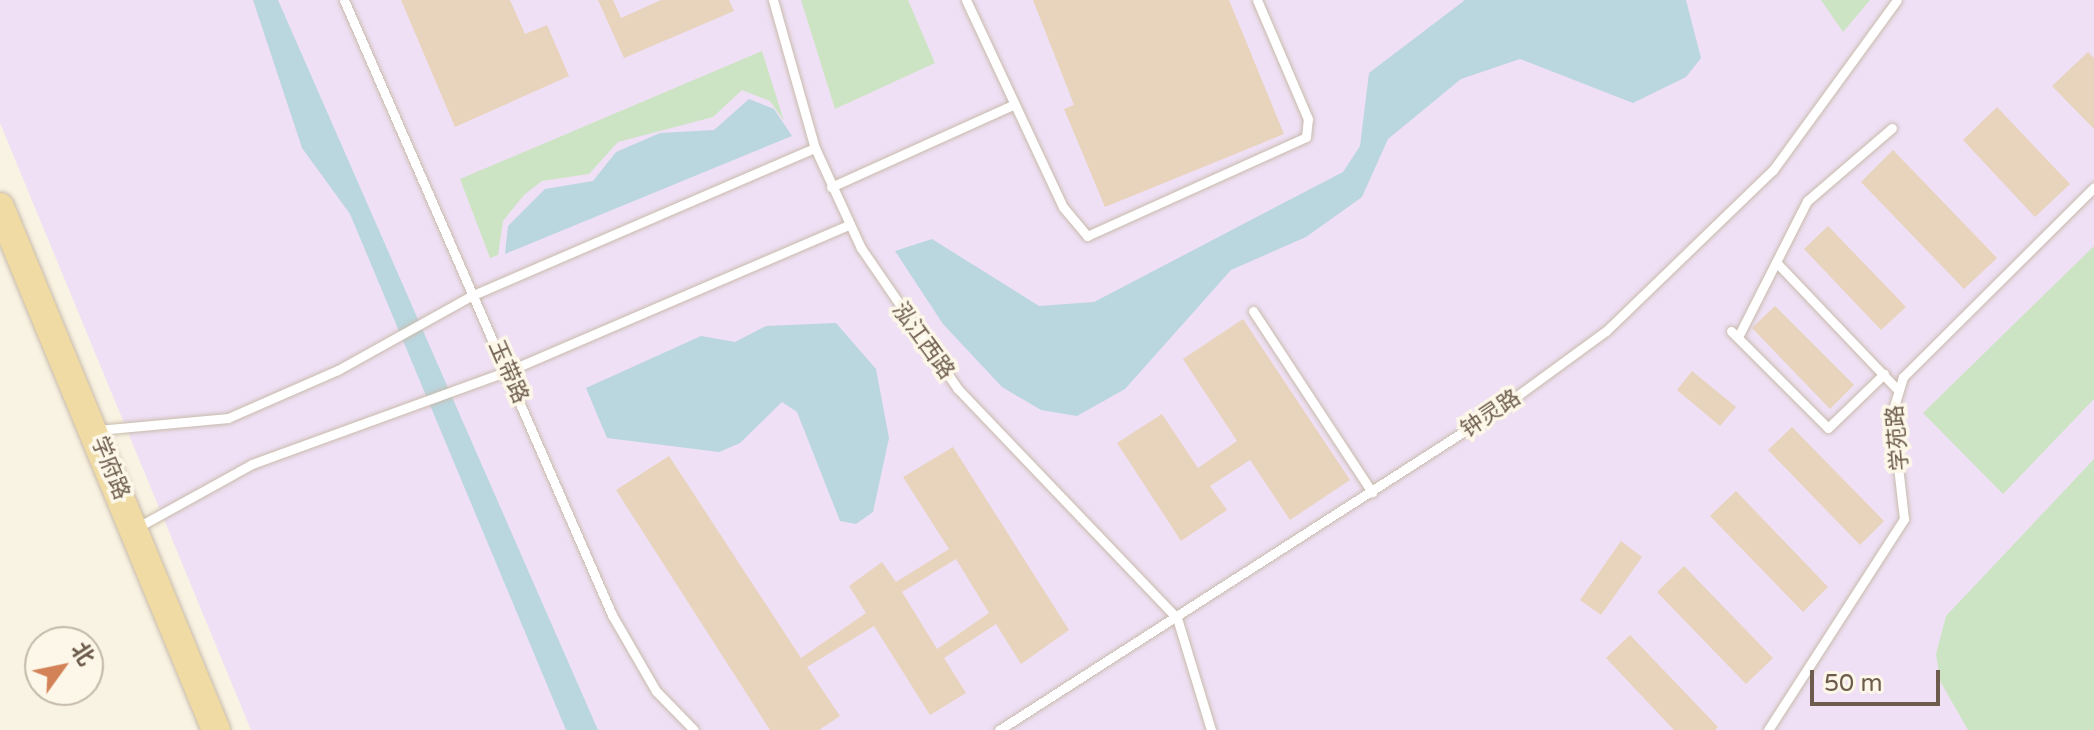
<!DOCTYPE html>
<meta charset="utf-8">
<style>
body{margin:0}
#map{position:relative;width:2094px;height:730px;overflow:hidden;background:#f9f3e3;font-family:"Varela Round","Noto Sans SC",sans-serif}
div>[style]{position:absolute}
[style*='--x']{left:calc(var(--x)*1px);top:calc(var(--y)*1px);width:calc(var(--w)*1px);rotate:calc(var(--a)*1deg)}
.education>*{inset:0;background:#efe0f5}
.green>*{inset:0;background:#cde4c4}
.water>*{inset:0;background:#bad6df}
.building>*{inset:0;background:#e8d3bc}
.roads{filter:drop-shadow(0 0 2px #c8bbac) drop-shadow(0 0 2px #c8bbac)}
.service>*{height:9px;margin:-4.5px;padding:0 4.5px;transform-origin:4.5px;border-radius:4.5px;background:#fff}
.primary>*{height:28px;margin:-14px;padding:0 14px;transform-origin:14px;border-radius:14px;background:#efdba3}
span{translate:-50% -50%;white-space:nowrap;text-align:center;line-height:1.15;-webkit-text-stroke:7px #fcf7e8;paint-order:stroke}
.street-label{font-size:22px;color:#6d5c4d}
.north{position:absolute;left:24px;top:626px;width:80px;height:80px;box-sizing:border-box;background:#fcf7e8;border:2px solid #c3b9aa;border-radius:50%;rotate:57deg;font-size:22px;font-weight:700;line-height:32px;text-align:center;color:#6d5c4d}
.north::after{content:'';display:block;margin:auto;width:28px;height:36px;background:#d38157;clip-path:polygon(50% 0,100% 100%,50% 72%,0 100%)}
.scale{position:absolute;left:1810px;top:670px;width:130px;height:36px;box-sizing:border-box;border:4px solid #6d5c4d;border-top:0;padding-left:10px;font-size:24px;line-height:28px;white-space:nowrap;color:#6d5c4d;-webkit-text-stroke:6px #fcf7e8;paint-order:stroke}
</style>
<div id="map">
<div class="education">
<div style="clip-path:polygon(0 0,2094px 0,2094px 730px,251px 730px,0 123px)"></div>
</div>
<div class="green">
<div style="clip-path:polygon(801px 0,908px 0,935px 63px,835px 109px)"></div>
<div style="clip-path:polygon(1821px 0,1870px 0,1843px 32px)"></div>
<div style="clip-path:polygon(762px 51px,784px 121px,770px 101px,742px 90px,713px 117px,618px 142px,589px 174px,542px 181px,524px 195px,503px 221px,498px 255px,490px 258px,460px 179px)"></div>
<div style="clip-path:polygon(2094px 246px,2094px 399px,2003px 494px,1923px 413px)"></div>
<div style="clip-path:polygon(2094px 459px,2094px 730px,1968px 730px,1940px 681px,1936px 654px,1946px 616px)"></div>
</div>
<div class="water">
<div style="clip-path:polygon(253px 0,278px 0,598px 730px,566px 730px,350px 214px,302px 148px)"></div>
<div style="clip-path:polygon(1465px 0,1686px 0,1701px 58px,1686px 77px,1633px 103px,1520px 59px,1461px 79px,1388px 139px,1362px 197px,1306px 237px,1231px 270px,1125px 389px,1077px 416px,1041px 410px,1002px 387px,943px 324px,895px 251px,932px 239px,1039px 306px,1094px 302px,1343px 172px,1360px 146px,1369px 73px)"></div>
<div style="clip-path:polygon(749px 99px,774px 109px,792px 136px,505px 254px,508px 226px,545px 189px,593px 181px,616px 152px,660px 133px,714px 130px)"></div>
<div style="clip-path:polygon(836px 323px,876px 369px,889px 438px,873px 512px,856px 524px,840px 521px,797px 412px,782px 402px,740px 443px,719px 452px,607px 438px,586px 388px,701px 336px,735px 342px,766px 326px)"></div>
</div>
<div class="building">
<div style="clip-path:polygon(401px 0,510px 0,525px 34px,547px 25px,569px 76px,455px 127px)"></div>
<div style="clip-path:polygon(598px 0,613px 0,621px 18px,661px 0,729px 0,734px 11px,624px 58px)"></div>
<div style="clip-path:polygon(1033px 0,1229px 0,1284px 134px,1105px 207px,1064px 109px,1074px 105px)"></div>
<div style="clip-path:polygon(2088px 52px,2094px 58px,2094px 129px,2052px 86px)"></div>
<div style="clip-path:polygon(1997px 107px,2070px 184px,2035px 217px,1963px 140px)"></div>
<div style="clip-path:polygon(1893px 150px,1997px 258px,1964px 289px,1861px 182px)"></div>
<div style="clip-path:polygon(1828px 226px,1906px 307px,1881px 330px,1804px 249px)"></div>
<div style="clip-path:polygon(1775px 306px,1854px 385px,1830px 409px,1752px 328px)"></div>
<div style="clip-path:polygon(1243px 319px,1350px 480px,1290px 520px,1250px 460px,1210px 486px,1227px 510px,1181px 541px,1117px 443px,1162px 414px,1198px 468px,1237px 441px,1183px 359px)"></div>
<div style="clip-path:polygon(1692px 371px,1736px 407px,1720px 426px,1677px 390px)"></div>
<div style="clip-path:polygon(1792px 427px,1884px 521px,1860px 545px,1768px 450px)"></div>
<div style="clip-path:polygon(evenodd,953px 447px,1069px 630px,1021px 664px,996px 624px,944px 658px,966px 693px,930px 715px,874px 626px,807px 667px,840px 716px,819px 730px,770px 730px,616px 490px,669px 456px,801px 658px,866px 613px,849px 586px,882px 562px,896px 582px,949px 549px,903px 477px,953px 447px,956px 559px,989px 613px,937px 649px,902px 592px,956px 559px)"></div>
<div style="clip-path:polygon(1736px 491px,1828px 587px,1803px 612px,1710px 516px)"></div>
<div style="clip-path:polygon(1621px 541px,1642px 557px,1601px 615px,1580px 600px)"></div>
<div style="clip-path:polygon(1684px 566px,1773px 658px,1746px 684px,1657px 592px)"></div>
<div style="clip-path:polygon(1630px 635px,1718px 727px,1715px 730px,1674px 730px,1606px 658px)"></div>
</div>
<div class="roads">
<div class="service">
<div style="--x:344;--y:0;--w:671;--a:66.45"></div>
<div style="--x:612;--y:615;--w:88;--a:59.9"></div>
<div style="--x:656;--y:691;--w:54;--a:45.7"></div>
<div style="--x:773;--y:0;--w:154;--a:74.2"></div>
<div style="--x:815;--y:148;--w:110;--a:65.3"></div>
<div style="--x:861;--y:248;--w:171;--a:55.5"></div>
<div style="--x:958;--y:389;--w:317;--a:46.3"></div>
<div style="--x:1177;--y:618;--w:117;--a:73.1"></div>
<div style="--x:966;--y:0;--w:229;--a:64.9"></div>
<div style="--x:1063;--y:207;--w:38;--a:50"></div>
<div style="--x:1087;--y:236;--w:240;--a:-24.3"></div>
<div style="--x:1306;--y:137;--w:18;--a:-84"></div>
<div style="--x:1308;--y:119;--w:129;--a:-113.2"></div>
<div style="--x:831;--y:187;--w:200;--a:-24.3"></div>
<div style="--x:1776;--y:262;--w:174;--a:46.4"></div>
<div style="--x:1253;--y:311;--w:217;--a:56.7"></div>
<div style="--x:1731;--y:331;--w:137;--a:45"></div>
<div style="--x:1828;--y:428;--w:78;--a:-44"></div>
<div style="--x:1738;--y:337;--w:153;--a:-63.1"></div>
<div style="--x:1807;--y:201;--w:112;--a:-40.7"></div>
<div style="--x:98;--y:430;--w:131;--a:-5.3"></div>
<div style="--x:228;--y:418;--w:120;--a:-23.6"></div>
<div style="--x:338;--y:370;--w:154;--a:-29.1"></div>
<div style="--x:473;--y:295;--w:372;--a:-23.3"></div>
<div style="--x:138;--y:527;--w:130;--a:-28.9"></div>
<div style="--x:252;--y:464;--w:272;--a:-20"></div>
<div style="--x:508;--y:371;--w:370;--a:-23.2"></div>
<div style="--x:999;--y:730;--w:598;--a:-32.71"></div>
<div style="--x:1502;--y:407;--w:129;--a:-36.2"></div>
<div style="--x:1606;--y:331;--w:232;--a:-44"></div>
<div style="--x:1773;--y:170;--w:210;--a:-53.9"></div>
<div style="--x:1768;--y:730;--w:251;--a:-57.2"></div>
<div style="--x:1904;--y:519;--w:107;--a:-96.5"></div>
<div style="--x:1892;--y:413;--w:38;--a:-73"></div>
<div style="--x:1903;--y:377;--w:269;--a:-44.8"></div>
</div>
<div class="primary">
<div style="--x:0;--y:207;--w:566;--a:67.56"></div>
</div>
</div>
<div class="street-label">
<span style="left:923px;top:341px;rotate:54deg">泓江西路</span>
<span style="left:508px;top:372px;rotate:66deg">玉带路</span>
<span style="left:1491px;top:414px;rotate:-34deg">钟灵路</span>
<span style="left:1898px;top:438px;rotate:-95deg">学苑路</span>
<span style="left:110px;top:468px;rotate:68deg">学府路</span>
</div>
<div class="north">北</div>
<div class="scale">50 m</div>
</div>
